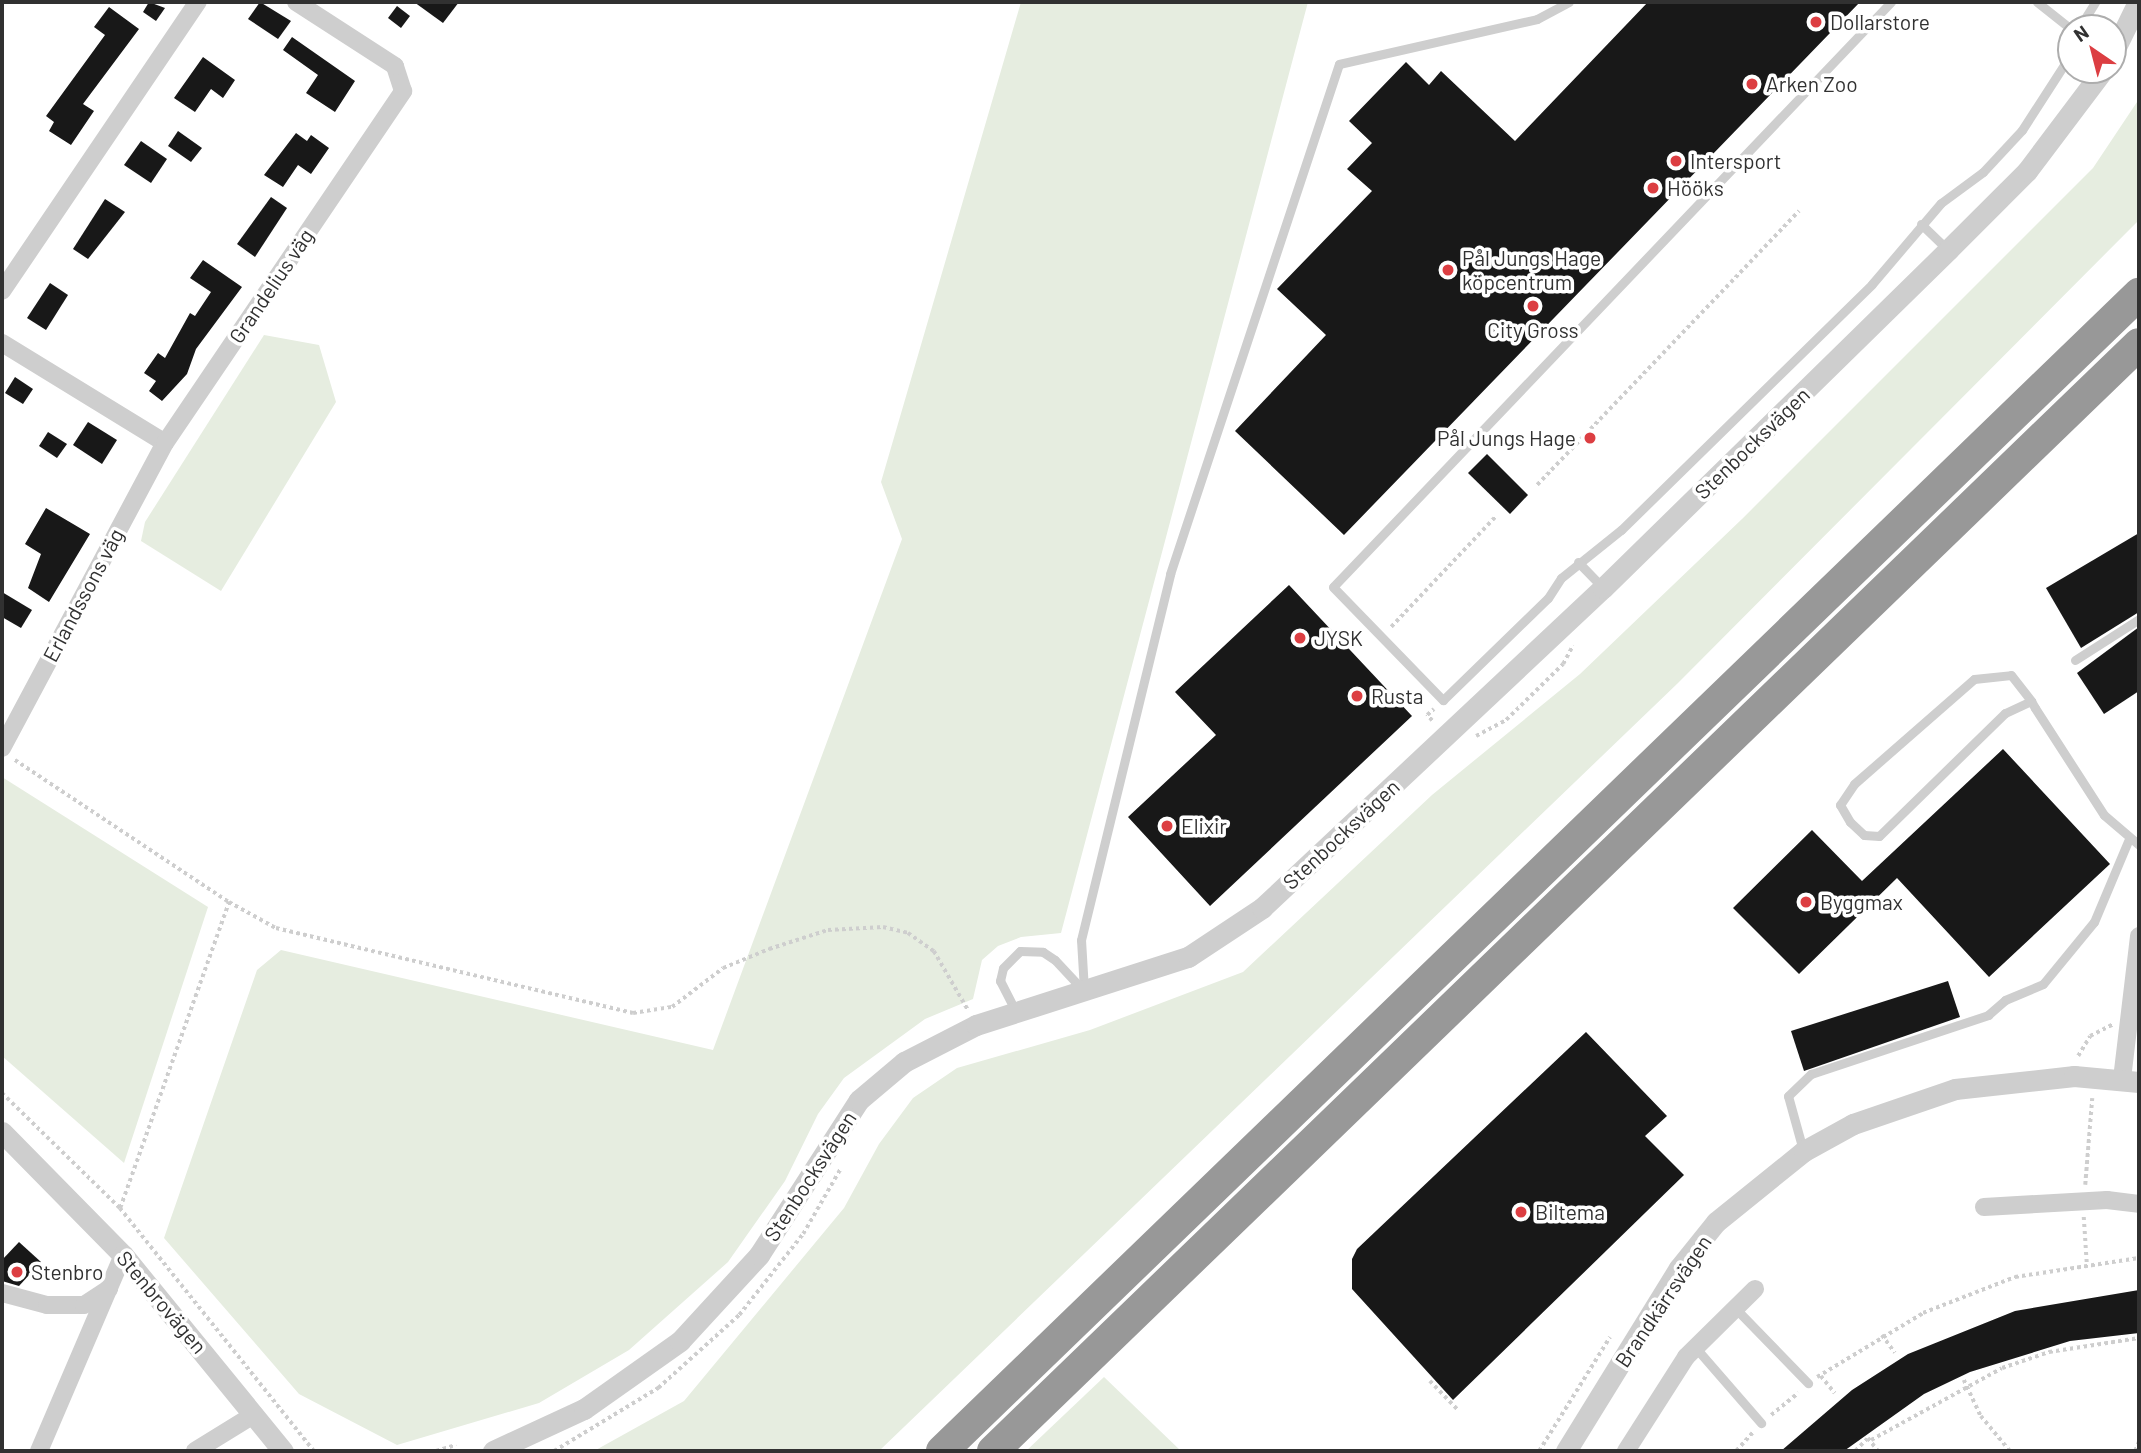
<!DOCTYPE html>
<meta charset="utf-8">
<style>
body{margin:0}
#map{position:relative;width:2141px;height:1453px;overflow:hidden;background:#fff;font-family:Barlow,sans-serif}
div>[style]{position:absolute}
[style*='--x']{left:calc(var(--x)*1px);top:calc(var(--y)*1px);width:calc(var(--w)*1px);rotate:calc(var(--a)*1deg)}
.green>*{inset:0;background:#e6ede0}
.building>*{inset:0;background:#181818}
.path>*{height:3.5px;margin-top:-1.75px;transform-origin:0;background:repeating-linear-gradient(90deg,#cecece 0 3.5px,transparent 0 7px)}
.service>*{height:9px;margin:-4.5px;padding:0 4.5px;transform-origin:4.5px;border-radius:4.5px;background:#cecece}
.minor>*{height:18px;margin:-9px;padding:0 9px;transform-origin:9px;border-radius:9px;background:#cecece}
.tertiary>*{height:21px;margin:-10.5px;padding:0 10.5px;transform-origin:10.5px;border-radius:10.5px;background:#cecece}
.motorway>*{height:32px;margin:-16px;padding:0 16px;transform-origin:16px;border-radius:16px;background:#989898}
.dots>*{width:19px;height:19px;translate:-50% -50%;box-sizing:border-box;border:4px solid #fff;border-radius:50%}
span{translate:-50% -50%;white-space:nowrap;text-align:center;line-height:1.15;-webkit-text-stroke:7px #fff;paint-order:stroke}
.poi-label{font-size:21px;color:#313131}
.left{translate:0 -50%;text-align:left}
.right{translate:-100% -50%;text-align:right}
.street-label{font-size:21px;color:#313131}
.frame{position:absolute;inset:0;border:4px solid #313131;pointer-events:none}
.north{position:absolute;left:2057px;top:14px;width:70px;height:70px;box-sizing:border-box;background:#fff;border:2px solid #adadad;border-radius:50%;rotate:325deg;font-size:19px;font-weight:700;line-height:28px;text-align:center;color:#313131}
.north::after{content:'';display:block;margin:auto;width:24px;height:32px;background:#dc3e42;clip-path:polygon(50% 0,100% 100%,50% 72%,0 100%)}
</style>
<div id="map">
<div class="green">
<div style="clip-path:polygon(1021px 2px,1308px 2px,1061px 933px,1021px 937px,998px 946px,982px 960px,973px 999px,925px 1019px,844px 1078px,818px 1114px,785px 1181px,728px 1262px,629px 1350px,539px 1403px,397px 1445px,299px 1394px,164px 1238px,257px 970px,281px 950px,713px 1050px,902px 539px,881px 482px)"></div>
<div style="clip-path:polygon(2139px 99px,2139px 220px,1678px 683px,879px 1451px,594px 1451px,684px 1401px,844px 1208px,879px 1144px,913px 1098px,957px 1068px,1090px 1030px,1243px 972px,1432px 795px,1580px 674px,1742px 519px,2093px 168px)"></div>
<div style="clip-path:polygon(264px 335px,319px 345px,336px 402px,221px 591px,141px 541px,145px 522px)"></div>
<div style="clip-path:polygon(2px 777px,208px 907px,124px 1163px,2px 1056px)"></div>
<div style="clip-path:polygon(1104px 1377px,1181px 1451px,1026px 1451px)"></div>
</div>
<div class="building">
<div style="clip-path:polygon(149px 2px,165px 8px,156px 21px,143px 12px)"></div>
<div style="clip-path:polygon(260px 2px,291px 21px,278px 39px,248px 19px)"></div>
<div style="clip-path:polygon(414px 2px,459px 2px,443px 23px)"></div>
<div style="clip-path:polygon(1648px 2px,1860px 2px,1344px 535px,1235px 431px,1326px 335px,1277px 289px,1372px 191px,1347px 169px,1372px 143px,1349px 121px,1406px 62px,1429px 85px,1441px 71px,1515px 141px)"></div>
<div style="clip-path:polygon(397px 6px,410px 16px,401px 28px,388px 18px)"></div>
<div style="clip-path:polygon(109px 7px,139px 29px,83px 104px,94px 111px,71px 145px,49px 131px,54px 122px,46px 116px,105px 35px,94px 27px)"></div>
<div style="clip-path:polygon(292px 37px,355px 81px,335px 112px,306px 93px,318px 75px,283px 50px)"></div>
<div style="clip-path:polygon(203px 57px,235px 80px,223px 98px,211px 89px,195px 112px,174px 98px)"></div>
<div style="clip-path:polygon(178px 131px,202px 148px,191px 162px,168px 146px)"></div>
<div style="clip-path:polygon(296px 133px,307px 141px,311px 135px,329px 148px,311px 174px,298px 165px,283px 187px,264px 175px)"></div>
<div style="clip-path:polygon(141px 141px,167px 159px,151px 183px,124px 165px)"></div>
<div style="clip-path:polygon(271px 197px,287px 208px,255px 257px,237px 244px)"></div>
<div style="clip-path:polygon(105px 199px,125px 212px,88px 259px,73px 249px)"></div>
<div style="clip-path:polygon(203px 260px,242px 287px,196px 349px,187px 374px,162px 401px,149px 391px,156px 381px,144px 373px,158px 353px,165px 358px,190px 313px,195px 316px,211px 292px,190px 278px)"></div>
<div style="clip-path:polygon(50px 283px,68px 295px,46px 330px,27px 318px)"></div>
<div style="clip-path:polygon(15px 377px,33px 389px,23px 404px,5px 393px)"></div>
<div style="clip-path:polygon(88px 422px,117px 440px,102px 464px,73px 445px)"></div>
<div style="clip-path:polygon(48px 432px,67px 444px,57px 458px,39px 446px)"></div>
<div style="clip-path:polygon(1487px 454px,1528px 495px,1510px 514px,1468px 473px)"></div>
<div style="clip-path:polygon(46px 508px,90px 534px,49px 602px,28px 588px,41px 554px,25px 544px)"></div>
<div style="clip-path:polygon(2139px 533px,2139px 612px,2081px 648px,2046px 588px)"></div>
<div style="clip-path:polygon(1289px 585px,1412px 716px,1210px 906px,1128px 817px,1216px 735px,1175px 692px)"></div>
<div style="clip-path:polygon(2px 592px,32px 610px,21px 628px,2px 617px)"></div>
<div style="clip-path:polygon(2139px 627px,2139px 691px,2104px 714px,2077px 673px)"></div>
<div style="clip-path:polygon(2003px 749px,2110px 864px,1989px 977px,1897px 878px,1799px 974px,1733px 908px,1812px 830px,1862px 881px)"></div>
<div style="clip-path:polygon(1948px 981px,1960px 1017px,1804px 1071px,1791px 1031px)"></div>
<div style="clip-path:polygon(1586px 1032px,1667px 1116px,1645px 1136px,1684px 1175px,1453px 1400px,1352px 1289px,1352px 1259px,1357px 1249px)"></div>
<div style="clip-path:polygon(19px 1242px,41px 1262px,19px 1286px,2px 1281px,2px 1260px)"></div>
<div style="clip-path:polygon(2139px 1290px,2139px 1333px,2070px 1341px,1970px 1372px,1924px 1394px,1844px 1451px,1781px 1451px,1852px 1390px,1908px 1354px,2015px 1311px)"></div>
</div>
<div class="path">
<div style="--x:1537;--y:485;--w:379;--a:-46.3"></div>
<div style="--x:1391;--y:627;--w:153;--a:-46.6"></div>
<div style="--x:1432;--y:721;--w:8;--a:-130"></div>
<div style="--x:1427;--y:715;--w:9;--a:-41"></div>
<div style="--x:1476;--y:736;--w:34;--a:-28"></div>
<div style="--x:1506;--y:720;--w:80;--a:-44.5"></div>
<div style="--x:1563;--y:664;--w:21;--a:-62"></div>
<div style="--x:15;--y:760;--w:257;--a:33.6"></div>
<div style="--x:2078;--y:1056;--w:23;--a:-59"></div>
<div style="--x:2090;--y:1036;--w:25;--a:-27"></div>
<div style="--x:2;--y:1093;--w:165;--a:44.3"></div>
<div style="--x:120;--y:1208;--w:311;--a:51.4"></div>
<div style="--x:2085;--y:1185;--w:87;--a:-85.4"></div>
<div style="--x:120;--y:1208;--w:325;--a:-70.4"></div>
<div style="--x:229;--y:902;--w:54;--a:29"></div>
<div style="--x:276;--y:928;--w:367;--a:13.4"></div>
<div style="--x:633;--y:1013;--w:39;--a:-9"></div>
<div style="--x:672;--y:1007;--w:64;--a:-37.4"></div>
<div style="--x:723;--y:968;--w:50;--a:-22.4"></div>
<div style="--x:769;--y:949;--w:62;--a:-17.9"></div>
<div style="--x:828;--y:930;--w:55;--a:-3.1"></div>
<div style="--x:883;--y:927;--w:26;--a:13"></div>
<div style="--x:908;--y:933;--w:32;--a:35"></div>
<div style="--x:934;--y:951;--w:68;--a:60"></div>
<div style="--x:2084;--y:1217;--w:46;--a:86.3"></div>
<div style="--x:1882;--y:1335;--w:22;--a:54"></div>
<div style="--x:1821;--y:1376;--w:22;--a:51"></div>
<div style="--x:1817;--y:1377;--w:124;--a:-31.1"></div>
<div style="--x:1923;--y:1313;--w:99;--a:-21.4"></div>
<div style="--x:2015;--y:1277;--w:125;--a:-8.7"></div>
<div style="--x:1964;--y:1380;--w:40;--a:65"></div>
<div style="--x:1981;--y:1416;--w:45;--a:50.4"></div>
<div style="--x:1430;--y:1381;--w:39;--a:46"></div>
<div style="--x:1771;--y:1415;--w:35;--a:-39"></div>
<div style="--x:1871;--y:1440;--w:149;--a:-28.8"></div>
<div style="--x:2002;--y:1368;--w:50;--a:-18.8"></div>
<div style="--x:2049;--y:1352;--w:91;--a:-8.8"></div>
<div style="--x:436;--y:1451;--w:21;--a:-17"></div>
<div style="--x:554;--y:1451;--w:122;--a:-31.2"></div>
<div style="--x:658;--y:1388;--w:109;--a:-42"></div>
<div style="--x:739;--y:1315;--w:103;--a:-51.7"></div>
<div style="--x:803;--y:1234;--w:76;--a:-60.1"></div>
<div style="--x:1539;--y:1451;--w:134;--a:-58.1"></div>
<div style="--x:1736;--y:1451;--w:25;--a:-48"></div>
<div style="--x:1855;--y:1451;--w:18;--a:-45"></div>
<div style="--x:1868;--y:1438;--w:16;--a:52"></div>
<div style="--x:2135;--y:1451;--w:11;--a:-68"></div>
</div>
<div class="service">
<div style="--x:1891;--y:2;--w:808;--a:133.65"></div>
<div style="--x:1333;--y:587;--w:158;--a:45.8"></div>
<div style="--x:1443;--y:700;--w:146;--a:-44.2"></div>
<div style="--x:1548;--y:598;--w:24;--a:-57"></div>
<div style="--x:1561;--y:578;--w:77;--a:-38.7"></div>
<div style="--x:1621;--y:530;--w:351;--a:-44.4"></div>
<div style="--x:1872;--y:284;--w:106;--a:-49.6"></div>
<div style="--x:1941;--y:203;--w:52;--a:-36.4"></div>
<div style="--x:1983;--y:172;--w:57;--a:-47.1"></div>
<div style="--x:2022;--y:130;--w:90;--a:-57.2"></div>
<div style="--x:2037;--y:2;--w:43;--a:38.5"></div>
<div style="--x:2079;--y:28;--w:31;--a:-58"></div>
<div style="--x:1921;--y:224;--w:36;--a:44"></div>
<div style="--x:1578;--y:562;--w:35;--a:46"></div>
<div style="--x:2075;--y:660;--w:76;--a:-32.6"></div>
<div style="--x:2031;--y:701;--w:29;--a:155"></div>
<div style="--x:2005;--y:713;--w:176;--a:135.7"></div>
<div style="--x:1879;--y:836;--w:15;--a:-176"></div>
<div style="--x:1864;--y:835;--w:19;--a:-137"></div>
<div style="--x:1850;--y:822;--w:20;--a:-120"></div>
<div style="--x:1840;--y:805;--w:25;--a:-56"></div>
<div style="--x:1854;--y:784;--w:159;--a:-41.2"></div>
<div style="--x:1974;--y:679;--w:37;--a:-6"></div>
<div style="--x:2011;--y:675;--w:33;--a:52"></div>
<div style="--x:2031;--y:701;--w:8;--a:60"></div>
<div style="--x:2035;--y:708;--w:127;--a:57.2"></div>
<div style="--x:2104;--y:815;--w:46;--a:40.6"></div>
<div style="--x:1084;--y:990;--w:50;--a:-93.4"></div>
<div style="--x:1081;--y:940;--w:377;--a:-76.3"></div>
<div style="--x:1170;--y:574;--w:537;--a:-71.67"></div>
<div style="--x:1339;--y:64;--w:203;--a:-12.8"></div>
<div style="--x:1537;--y:19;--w:36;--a:-28"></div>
<div style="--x:1015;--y:1010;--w:33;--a:-117"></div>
<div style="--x:1000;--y:981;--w:13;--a:-77"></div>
<div style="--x:1003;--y:968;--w:24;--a:-45"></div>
<div style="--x:1020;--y:951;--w:23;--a:2"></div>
<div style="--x:1043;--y:952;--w:14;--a:34"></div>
<div style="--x:1055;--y:960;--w:41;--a:47"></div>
<div style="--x:1803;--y:1150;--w:56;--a:-105.5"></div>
<div style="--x:1788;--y:1096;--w:32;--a:-44"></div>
<div style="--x:1811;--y:1074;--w:187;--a:-18.4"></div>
<div style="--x:1988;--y:1015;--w:23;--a:-41"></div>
<div style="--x:2005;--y:1000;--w:41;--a:-22.8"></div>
<div style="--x:2043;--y:984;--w:80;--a:-50.6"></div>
<div style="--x:2094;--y:922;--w:88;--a:-67.2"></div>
<div style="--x:1735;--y:1308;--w:105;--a:45.8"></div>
<div style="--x:1695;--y:1347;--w:101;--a:49"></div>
</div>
<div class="minor">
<div style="--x:2;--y:291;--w:349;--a:-55.9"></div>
<div style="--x:2;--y:343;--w:191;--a:31.5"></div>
<div style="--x:2;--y:748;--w:346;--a:-61.9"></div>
<div style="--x:165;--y:443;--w:425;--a:-55.9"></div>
<div style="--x:403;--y:91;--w:26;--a:-108"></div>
<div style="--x:395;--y:66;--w:118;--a:-147.1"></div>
<div style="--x:2122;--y:1079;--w:144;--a:-83.2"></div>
<div style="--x:1984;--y:1207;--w:123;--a:-3.3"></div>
<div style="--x:2107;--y:1200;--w:32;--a:7"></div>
<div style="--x:2;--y:1293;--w:47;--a:14.9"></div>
<div style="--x:47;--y:1305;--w:37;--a:0"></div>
<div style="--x:84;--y:1305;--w:30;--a:-33"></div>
<div style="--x:39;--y:1451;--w:213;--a:-66.8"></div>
<div style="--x:195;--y:1451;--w:70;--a:-31.7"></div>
<div style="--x:1626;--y:1451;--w:112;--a:-57.4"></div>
<div style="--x:1686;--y:1357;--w:97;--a:-44.6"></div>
</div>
<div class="tertiary">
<div style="--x:2113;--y:53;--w:57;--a:-63.9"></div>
<div style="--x:2;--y:1132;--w:173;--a:45.5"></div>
<div style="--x:123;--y:1255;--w:253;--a:50.8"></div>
<div style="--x:493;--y:1451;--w:100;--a:-24.8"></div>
<div style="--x:584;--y:1409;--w:118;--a:-35.3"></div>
<div style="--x:680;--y:1341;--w:117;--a:-47.4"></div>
<div style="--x:759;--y:1255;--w:184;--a:-57.2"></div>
<div style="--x:859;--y:1100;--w:59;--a:-40.2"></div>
<div style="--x:904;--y:1062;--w:81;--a:-27.2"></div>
<div style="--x:976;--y:1025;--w:223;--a:-17.8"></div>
<div style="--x:1188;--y:957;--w:89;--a:-33.5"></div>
<div style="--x:1262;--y:908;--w:468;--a:-43.2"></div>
<div style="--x:1603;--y:588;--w:483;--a:-44.4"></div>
<div style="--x:1948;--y:250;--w:112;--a:-45"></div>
<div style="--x:2027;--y:171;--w:126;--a:-53"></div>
<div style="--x:1566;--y:1451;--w:215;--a:-58.3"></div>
<div style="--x:1679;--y:1268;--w:59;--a:-51.2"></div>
<div style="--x:1716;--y:1222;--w:113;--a:-38.9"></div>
<div style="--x:1804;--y:1151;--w:56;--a:-28.9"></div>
<div style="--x:1853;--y:1124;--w:108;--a:-18.9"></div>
<div style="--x:1955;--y:1089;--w:120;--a:-6.2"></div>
<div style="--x:2074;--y:1076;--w:65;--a:5.3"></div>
</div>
<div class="motorway">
<div style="--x:942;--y:1451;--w:1665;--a:-44.03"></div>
<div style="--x:993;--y:1451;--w:1593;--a:-44.01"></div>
</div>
<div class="dots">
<div style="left:1816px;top:22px;background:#dc3e42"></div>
<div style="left:1752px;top:84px;background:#dc3e42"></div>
<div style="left:1676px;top:161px;background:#dc3e42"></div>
<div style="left:1653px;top:188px;background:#dc3e42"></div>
<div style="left:1448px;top:270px;background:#dc3e42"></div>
<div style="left:1533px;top:306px;background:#dc3e42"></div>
<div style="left:1590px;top:438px;background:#dc3e42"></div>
<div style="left:1300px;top:638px;background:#dc3e42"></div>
<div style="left:1357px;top:696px;background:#dc3e42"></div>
<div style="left:1167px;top:826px;background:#dc3e42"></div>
<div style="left:1806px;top:902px;background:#dc3e42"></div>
<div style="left:1521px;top:1212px;background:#dc3e42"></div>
<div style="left:17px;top:1272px;background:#dc3e42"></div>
</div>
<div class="poi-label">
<span class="left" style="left:1830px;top:22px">Dollarstore</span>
<span class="left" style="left:1766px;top:84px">Arken Zoo</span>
<span class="left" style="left:1690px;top:161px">Intersport</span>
<span class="left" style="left:1667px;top:188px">Hööks</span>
<span class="left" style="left:1462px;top:270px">Pål Jungs Hage<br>köpcentrum</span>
<span style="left:1533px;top:330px">City Gross</span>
<span class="right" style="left:1576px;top:438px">Pål Jungs Hage</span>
<span class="left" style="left:1314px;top:638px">JYSK</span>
<span class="left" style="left:1371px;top:696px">Rusta</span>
<span class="left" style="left:1181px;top:826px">Elixir</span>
<span class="left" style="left:1820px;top:902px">Byggmax</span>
<span class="left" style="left:1535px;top:1212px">Biltema</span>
<span class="left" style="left:31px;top:1272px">Stenbro</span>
</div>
<div class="street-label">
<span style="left:271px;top:286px;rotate:-56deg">Grandelius väg</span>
<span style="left:1752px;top:443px;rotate:-44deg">Stenbocksvägen</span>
<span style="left:83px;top:595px;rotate:-62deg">Erlandssons väg</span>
<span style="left:1341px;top:834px;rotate:-43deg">Stenbocksvägen</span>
<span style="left:810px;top:1176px;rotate:-57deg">Stenbocksvägen</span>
<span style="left:1663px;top:1301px;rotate:-56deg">Brandkärrsvägen</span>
<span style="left:162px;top:1302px;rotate:50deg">Stenbrovägen</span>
</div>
<div class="frame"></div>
<div class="north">N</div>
</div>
